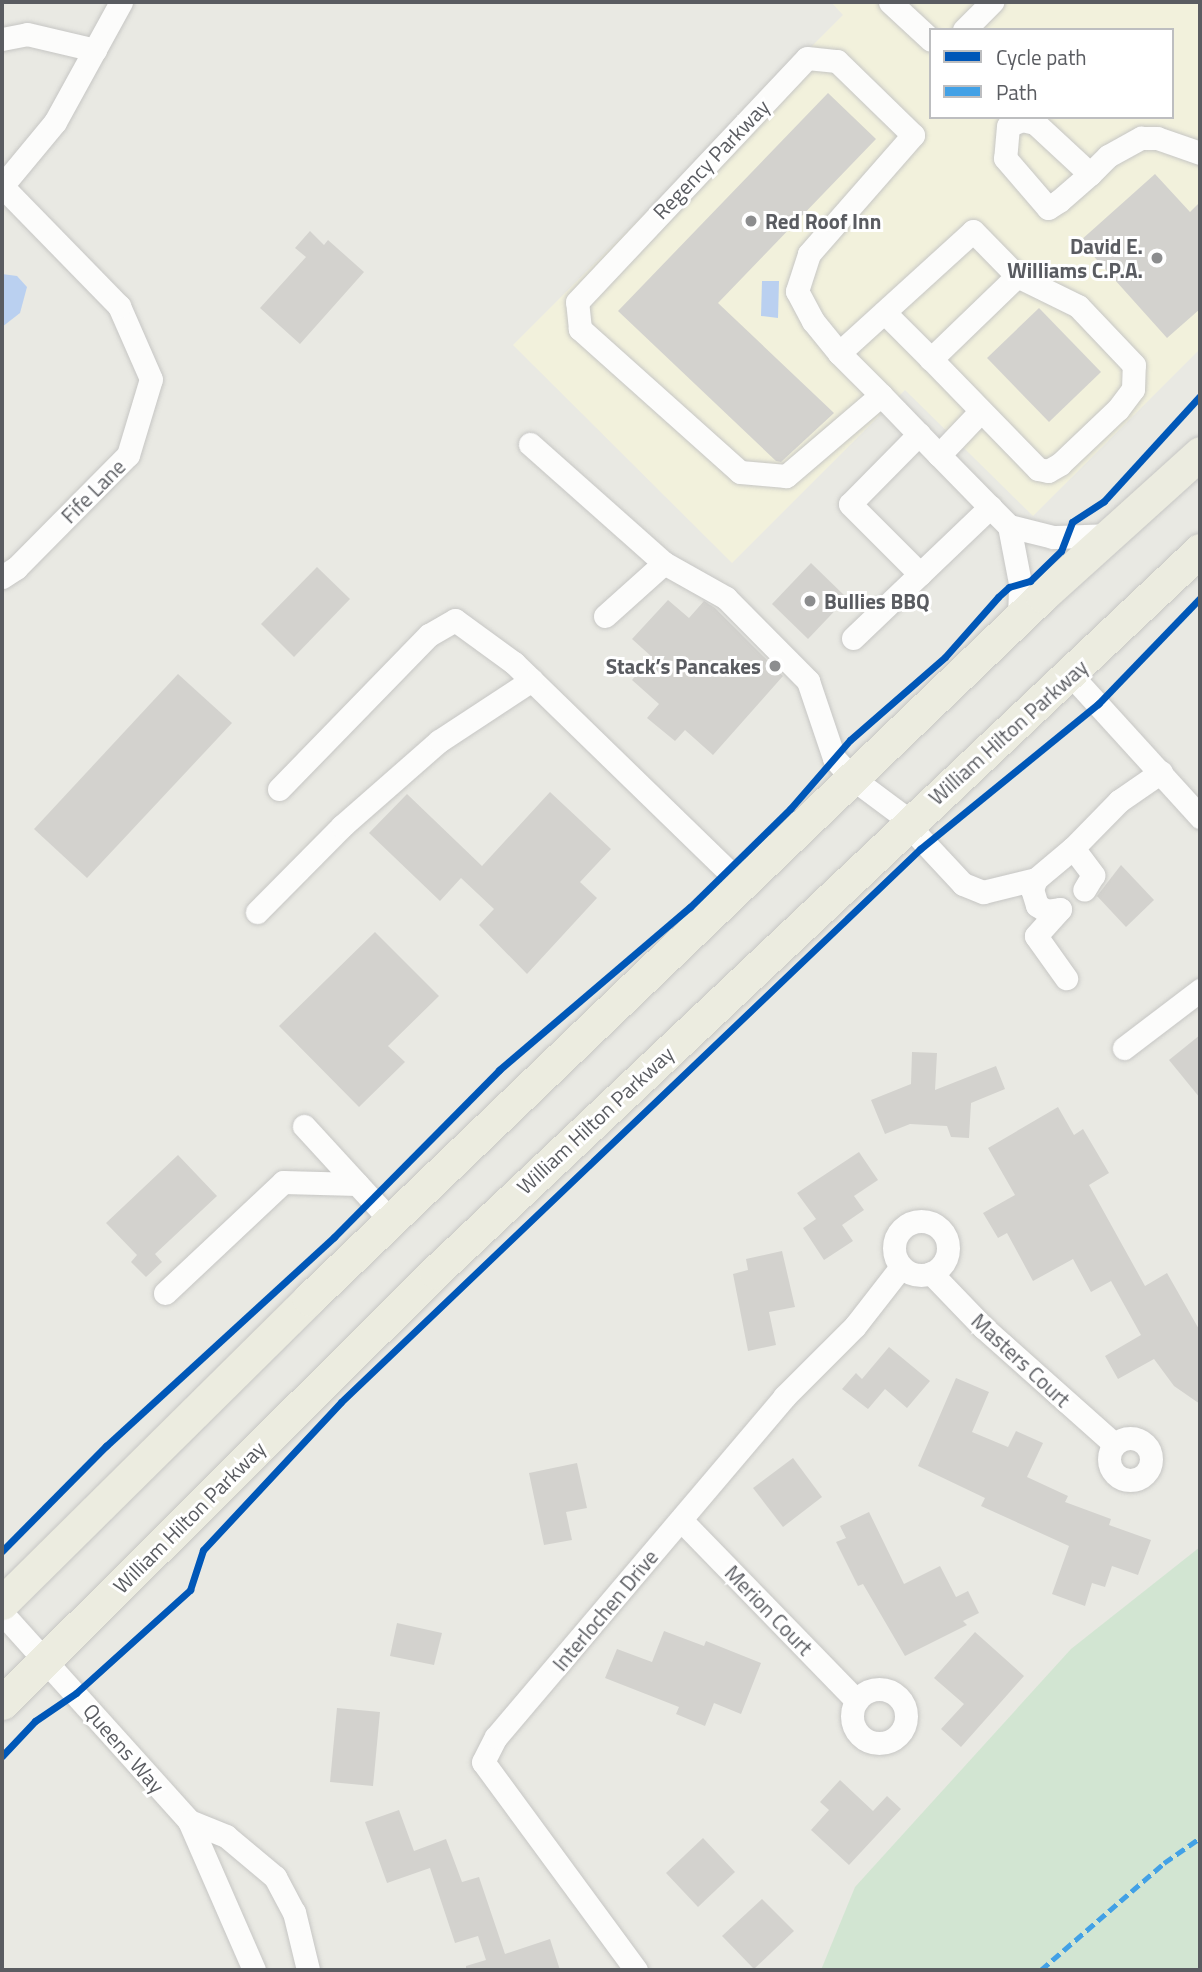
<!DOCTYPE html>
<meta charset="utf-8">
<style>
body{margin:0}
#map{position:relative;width:1202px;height:1972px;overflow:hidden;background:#e9e9e3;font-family:"Titillium Web",sans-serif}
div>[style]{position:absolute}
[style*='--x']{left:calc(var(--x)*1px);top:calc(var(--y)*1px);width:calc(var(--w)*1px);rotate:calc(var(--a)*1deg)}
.commercial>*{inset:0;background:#f2f1dc}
.green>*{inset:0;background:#d2e5d2}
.water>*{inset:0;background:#bad0f0}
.building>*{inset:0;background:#d3d2ce}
.roads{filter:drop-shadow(0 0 2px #c6c6c4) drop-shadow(0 0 2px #c6c6c4)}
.minor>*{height:23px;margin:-11.5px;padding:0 11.5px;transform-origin:11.5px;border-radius:11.5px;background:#fcfcfb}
.minor>.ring{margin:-11.5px;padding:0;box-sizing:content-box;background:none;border:23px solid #fcfcfb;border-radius:50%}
.highway>*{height:33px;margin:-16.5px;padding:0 16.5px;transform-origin:16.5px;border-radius:16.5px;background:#ecece0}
.quiet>*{height:5px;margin-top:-2.5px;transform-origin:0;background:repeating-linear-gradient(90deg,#42a1e6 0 10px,transparent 0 15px)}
.cycleway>*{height:7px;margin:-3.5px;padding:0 3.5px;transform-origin:3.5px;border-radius:3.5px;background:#0057b8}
.dots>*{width:19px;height:19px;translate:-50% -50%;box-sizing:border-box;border:4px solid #fff;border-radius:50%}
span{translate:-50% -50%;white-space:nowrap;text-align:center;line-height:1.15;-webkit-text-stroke:6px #fff;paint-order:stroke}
.street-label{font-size:21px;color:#5a5c61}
.poi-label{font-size:21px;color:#5a5c61;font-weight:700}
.left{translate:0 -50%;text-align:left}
.right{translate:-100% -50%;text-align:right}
.frame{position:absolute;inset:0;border:4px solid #5a5c61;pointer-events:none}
.legend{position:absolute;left:929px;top:28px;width:245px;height:91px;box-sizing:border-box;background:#fff;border:2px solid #bdbec0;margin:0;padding:9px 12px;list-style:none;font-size:21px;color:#5a5c61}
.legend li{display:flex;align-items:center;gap:14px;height:35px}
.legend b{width:35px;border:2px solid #bdbec0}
</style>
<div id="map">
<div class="commercial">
<div style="clip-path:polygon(evenodd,831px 2px,1200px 2px,1200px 349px,1033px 516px,905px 390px,732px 563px,513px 345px,843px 15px,831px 2px,931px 30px,1172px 30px,1172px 117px,931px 117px,931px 30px)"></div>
</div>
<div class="green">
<div style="clip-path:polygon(1200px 1547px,1200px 1970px,821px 1970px,855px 1887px,1071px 1649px)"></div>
</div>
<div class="water">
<div style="clip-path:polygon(2px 274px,17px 276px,27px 287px,20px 313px,2px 327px)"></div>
<div style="clip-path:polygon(762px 281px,779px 281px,778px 318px,761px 316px)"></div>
</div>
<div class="building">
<div style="clip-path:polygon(828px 93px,876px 139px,718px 303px,834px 413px,781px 462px,776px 461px,618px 311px)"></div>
<div style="clip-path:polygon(1155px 174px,1190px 212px,1200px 202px,1200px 309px,1167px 338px,1080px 241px)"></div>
<div style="clip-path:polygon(310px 231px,324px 245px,328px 240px,364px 272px,300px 344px,260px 308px,306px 257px,295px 248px)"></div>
<div style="clip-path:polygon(1039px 308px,1101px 372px,1049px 422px,987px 358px)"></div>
<div style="clip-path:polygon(811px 563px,847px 598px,808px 639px,772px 604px)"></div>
<div style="clip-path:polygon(317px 567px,350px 599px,294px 657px,261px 624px)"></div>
<div style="clip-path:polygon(668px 600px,689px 618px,704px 601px,715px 608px,783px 676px,713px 755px,685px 730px,675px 741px,647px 718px,659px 704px,632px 680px,652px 657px,632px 639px)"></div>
<div style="clip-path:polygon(178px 674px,232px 723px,87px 878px,34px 829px)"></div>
<div style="clip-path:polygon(550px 792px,611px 849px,580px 882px,597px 898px,527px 974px,479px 925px,494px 909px,461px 878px,440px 901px,369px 833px,407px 794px,482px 866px)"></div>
<div style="clip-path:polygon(1121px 865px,1154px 900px,1126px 927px,1097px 896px)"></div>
<div style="clip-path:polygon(375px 932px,439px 996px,388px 1046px,405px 1062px,359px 1107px,279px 1026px)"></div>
<div style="clip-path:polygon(1200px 1035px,1200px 1098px,1169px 1060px)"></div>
<div style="clip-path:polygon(912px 1052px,937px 1053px,935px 1090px,996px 1066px,1005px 1089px,971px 1103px,969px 1138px,951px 1137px,947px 1126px,910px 1124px,885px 1134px,871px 1100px,911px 1084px)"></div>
<div style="clip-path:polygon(1058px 1107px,1074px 1135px,1083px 1129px,1109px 1173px,1089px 1185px,1145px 1286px,1167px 1273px,1200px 1331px,1200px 1404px,1174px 1386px,1154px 1359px,1118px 1379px,1105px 1356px,1141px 1335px,1111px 1281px,1091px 1292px,1073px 1259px,1033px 1281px,1007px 1233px,998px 1238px,983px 1213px,1015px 1195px,988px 1148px)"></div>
<div style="clip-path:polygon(859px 1152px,878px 1180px,854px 1196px,864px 1210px,842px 1225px,853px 1241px,824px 1260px,803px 1228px,816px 1219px,797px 1193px)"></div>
<div style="clip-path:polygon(178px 1155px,217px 1196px,155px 1254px,162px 1262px,146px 1277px,131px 1262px,137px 1255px,106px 1223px)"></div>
<div style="clip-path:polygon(782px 1251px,795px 1307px,769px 1312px,776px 1345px,748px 1351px,733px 1274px,748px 1270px,746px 1259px)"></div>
<div style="clip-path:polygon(889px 1347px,930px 1381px,907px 1408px,885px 1389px,868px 1409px,842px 1389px,856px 1373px,862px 1379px)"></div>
<div style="clip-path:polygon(956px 1378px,989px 1392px,972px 1432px,1008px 1447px,1016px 1431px,1043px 1443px,1027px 1477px,1068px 1496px,1065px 1502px,1111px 1519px,1109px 1525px,1151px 1540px,1138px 1575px,1112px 1566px,1105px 1587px,1092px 1583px,1085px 1606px,1052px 1594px,1069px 1546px,981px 1506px,985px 1498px,918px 1466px)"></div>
<div style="clip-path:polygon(793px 1458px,822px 1497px,783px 1527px,753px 1488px)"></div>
<div style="clip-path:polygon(577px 1463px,587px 1508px,566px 1512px,572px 1540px,544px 1545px,529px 1473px)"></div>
<div style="clip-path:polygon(869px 1512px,904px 1584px,940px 1566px,956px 1597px,968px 1591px,979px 1613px,963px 1621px,967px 1625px,905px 1656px,863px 1584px,858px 1586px,836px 1542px,846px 1538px,840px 1526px)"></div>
<div style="clip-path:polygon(397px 1623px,442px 1633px,434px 1665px,390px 1656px)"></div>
<div style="clip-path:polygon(664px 1631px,704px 1646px,706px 1641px,761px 1663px,741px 1714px,714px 1703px,705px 1726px,676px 1714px,679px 1707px,605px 1678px,617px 1649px,652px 1662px)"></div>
<div style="clip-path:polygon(975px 1632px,1024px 1676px,961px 1747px,941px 1729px,964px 1704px,934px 1678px)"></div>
<div style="clip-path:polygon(337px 1708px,380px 1712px,373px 1786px,330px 1782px)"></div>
<div style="clip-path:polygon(840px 1780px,873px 1811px,887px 1796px,901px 1809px,849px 1865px,811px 1830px,829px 1810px,820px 1802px)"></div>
<div style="clip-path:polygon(399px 1810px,414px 1851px,446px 1839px,462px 1882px,479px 1877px,505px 1954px,550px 1939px,560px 1970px,466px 1970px,466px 1966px,486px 1960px,478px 1936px,455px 1943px,430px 1868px,387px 1883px,365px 1822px)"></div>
<div style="clip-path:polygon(703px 1838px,735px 1872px,698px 1907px,666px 1873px)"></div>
<div style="clip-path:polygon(762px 1899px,794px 1931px,754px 1969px,722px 1936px)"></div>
</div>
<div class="roads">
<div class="minor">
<div style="--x:890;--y:2;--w:56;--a:42.8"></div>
<div style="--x:964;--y:30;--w:40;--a:-45"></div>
<div style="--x:2;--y:39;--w:25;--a:-11"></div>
<div style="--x:27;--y:34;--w:70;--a:13.2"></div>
<div style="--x:1090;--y:174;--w:75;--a:-137.2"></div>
<div style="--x:1035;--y:123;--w:13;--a:-167"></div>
<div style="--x:1022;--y:120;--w:15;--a:157"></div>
<div style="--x:1008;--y:126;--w:32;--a:95"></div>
<div style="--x:1005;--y:158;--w:66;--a:49.3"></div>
<div style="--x:1048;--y:208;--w:13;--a:-32"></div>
<div style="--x:1059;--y:201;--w:41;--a:-41.1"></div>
<div style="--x:1090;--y:174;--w:25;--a:-45"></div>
<div style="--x:1108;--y:156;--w:38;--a:-29"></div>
<div style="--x:1141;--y:138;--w:16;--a:0"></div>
<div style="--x:1157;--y:138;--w:46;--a:19.2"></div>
<div style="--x:2;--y:186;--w:83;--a:-50.4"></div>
<div style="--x:55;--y:122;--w:137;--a:-61.2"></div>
<div style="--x:839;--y:353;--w:181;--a:-42.3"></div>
<div style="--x:973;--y:231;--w:63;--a:45.6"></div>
<div style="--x:1017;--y:276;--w:120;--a:136"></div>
<div style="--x:931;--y:359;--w:66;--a:-135"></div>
<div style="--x:931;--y:359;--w:153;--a:45.8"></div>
<div style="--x:1038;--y:469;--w:10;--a:11"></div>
<div style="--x:1048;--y:471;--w:14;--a:-30"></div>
<div style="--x:1060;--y:464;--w:80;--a:-43.5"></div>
<div style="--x:1118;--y:409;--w:25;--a:-53"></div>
<div style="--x:1133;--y:389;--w:24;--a:-88"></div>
<div style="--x:1134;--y:365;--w:81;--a:-133.5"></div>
<div style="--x:1078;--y:306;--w:68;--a:-153.8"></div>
<div style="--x:881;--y:395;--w:125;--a:139.5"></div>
<div style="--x:786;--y:476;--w:46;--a:-175"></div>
<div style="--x:740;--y:472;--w:215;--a:-138.2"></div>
<div style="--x:580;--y:329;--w:27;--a:-96"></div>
<div style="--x:577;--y:302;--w:335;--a:-46.7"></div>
<div style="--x:807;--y:58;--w:30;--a:6"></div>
<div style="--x:837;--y:61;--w:106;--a:44.2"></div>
<div style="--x:913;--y:135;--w:158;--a:131.2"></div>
<div style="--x:809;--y:254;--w:39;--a:108"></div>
<div style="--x:797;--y:291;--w:34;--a:62"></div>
<div style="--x:813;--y:321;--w:41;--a:50.9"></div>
<div style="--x:839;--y:353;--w:59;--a:45"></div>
<div style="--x:881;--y:395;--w:83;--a:46"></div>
<div style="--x:939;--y:455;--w:73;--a:45.6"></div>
<div style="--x:990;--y:507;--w:27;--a:45"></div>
<div style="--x:919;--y:434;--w:98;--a:134.6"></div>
<div style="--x:850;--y:504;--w:99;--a:45"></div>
<div style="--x:530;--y:444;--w:179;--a:41.6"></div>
<div style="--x:664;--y:563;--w:71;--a:29.4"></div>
<div style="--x:726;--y:598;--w:117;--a:45.3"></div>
<div style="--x:808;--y:681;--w:81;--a:71.3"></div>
<div style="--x:834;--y:758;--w:27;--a:48"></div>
<div style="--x:852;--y:778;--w:72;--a:36.6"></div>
<div style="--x:939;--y:455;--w:59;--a:-46.4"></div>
<div style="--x:2;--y:577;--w:17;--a:-33"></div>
<div style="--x:16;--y:568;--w:159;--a:-45.3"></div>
<div style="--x:128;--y:455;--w:79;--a:-73.2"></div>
<div style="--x:151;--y:379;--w:80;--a:-113.7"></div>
<div style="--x:119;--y:306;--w:168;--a:-134.3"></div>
<div style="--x:605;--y:616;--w:79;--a:-41.9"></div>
<div style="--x:1019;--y:618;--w:35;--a:-88"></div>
<div style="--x:1020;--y:583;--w:58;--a:-100.9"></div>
<div style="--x:1009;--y:526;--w:45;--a:14"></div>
<div style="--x:1053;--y:537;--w:56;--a:-2"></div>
<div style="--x:853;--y:638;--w:190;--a:-43.7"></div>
<div style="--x:1071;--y:675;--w:192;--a:47.7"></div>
<div style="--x:279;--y:789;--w:215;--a:-45.8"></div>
<div style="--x:429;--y:635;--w:30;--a:-30"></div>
<div style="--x:455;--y:620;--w:73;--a:36.1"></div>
<div style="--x:514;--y:663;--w:297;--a:44.2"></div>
<div style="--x:727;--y:870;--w:21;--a:29"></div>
<div style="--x:907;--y:824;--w:82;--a:47"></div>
<div style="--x:963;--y:884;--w:22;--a:22"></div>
<div style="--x:983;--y:892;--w:55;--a:-13.8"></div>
<div style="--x:1036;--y:879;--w:48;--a:-40"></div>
<div style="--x:1073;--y:848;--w:34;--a:53"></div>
<div style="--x:1093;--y:875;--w:17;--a:121"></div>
<div style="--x:1073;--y:848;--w:66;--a:-45.6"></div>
<div style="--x:1119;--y:801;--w:51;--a:-34.6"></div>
<div style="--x:1036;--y:879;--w:11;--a:112"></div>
<div style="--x:1032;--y:889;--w:17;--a:73"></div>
<div style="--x:1037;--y:905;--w:11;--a:34"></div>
<div style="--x:1046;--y:911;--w:14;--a:-8"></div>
<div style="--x:1060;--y:909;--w:36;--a:132"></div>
<div style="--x:1036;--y:936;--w:52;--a:54.5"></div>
<div style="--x:257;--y:912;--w:121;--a:-45.3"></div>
<div style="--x:342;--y:826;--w:129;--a:-41.2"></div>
<div style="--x:439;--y:741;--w:111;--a:-33.3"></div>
<div style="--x:1124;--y:1048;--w:96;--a:-37.3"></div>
<div style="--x:304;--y:1126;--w:129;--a:47.5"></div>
<div class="ring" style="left:894px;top:1221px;width:31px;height:31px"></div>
<div style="--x:931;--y:1273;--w:76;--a:46.1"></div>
<div style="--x:984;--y:1328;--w:174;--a:41.7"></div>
<div style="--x:165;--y:1293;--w:162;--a:-43.2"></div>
<div style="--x:283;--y:1182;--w:74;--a:1.5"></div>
<div class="ring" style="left:1109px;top:1438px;width:19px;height:19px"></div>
<div style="--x:681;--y:1520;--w:252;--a:45.8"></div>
<div style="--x:2;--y:1613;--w:280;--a:48"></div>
<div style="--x:189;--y:1821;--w:163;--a:66.4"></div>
<div class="ring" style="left:852px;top:1689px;width:31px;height:31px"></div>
<div style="--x:189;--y:1821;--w:40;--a:22"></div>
<div style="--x:226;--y:1836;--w:64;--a:39.9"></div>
<div style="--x:275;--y:1877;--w:40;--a:62"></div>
<div style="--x:294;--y:1912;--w:60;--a:76.4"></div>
<div style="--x:636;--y:1970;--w:258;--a:-126.3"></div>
<div style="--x:483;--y:1762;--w:28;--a:-63"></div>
<div style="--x:496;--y:1737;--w:446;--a:-49.7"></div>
<div style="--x:784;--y:1397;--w:100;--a:-45"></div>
<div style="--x:855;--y:1326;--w:75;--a:-52.1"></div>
</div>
<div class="highway">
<div style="--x:2;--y:1603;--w:432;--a:-44.7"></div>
<div style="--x:309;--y:1299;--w:1016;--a:-43.8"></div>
<div style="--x:1042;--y:596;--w:213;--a:-42.1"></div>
<div style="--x:2;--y:1703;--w:611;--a:-44.87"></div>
<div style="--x:435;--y:1272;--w:1052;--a:-43.34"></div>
</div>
</div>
<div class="quiet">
<div style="--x:1041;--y:1970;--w:163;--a:-41"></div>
<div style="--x:1164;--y:1863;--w:44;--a:-34.8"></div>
</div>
<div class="cycleway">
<div style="--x:2;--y:1551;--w:148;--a:-45.3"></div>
<div style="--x:106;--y:1446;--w:309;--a:-42.5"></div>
<div style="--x:334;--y:1237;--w:235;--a:-45.3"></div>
<div style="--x:499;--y:1070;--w:251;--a:-40.5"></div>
<div style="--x:690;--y:907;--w:140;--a:-44.4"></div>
<div style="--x:790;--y:809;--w:91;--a:-49"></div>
<div style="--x:850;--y:740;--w:126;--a:-41.1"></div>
<div style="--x:945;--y:657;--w:80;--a:-48.5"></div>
<div style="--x:998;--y:597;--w:15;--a:-42"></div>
<div style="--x:1009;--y:587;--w:22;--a:-16"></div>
<div style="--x:1030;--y:581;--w:43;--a:-44.1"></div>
<div style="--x:1061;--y:551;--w:31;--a:-69"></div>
<div style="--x:1072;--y:522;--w:38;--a:-33"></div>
<div style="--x:1104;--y:501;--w:142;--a:-47.6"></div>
<div style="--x:2;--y:1756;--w:48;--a:-46.7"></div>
<div style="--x:35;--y:1721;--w:50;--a:-34.3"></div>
<div style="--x:76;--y:1693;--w:154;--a:-42.1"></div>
<div style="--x:190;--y:1590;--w:42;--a:-72"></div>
<div style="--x:203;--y:1550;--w:202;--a:-47"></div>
<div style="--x:341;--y:1402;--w:801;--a:-43.68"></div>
<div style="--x:920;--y:849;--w:230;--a:-39.2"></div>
<div style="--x:1098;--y:704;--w:147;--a:-46.1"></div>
</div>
<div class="dots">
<div style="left:751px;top:221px;background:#8c8d8e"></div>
<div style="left:1157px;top:258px;background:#8c8d8e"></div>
<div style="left:810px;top:601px;background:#8c8d8e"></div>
<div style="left:775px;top:666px;background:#8c8d8e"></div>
</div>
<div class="street-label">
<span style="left:711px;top:159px;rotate:-46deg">Regency Parkway</span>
<span style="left:93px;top:491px;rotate:-45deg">Fife Lane</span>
<span style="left:1008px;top:732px;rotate:-42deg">William Hilton Parkway</span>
<span style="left:595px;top:1120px;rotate:-43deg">William Hilton Parkway</span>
<span style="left:1021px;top:1360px;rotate:43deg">Masters Court</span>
<span style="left:189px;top:1517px;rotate:-45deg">William Hilton Parkway</span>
<span style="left:605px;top:1610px;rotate:-50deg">Interlochen Drive</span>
<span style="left:769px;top:1610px;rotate:46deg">Merion Court</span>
<span style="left:124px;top:1748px;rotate:49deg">Queens Way</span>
</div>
<div class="poi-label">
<span class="left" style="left:765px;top:221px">Red Roof Inn</span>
<span class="right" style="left:1143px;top:258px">David E.<br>Williams C.P.A.</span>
<span class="left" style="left:824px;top:601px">Bullies BBQ</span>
<span class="right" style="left:761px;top:666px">Stack’s Pancakes</span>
</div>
<div class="frame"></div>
<ul class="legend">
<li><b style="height:9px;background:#0057b8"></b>Cycle path</li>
<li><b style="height:9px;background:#42a1e6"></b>Path</li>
</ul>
</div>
